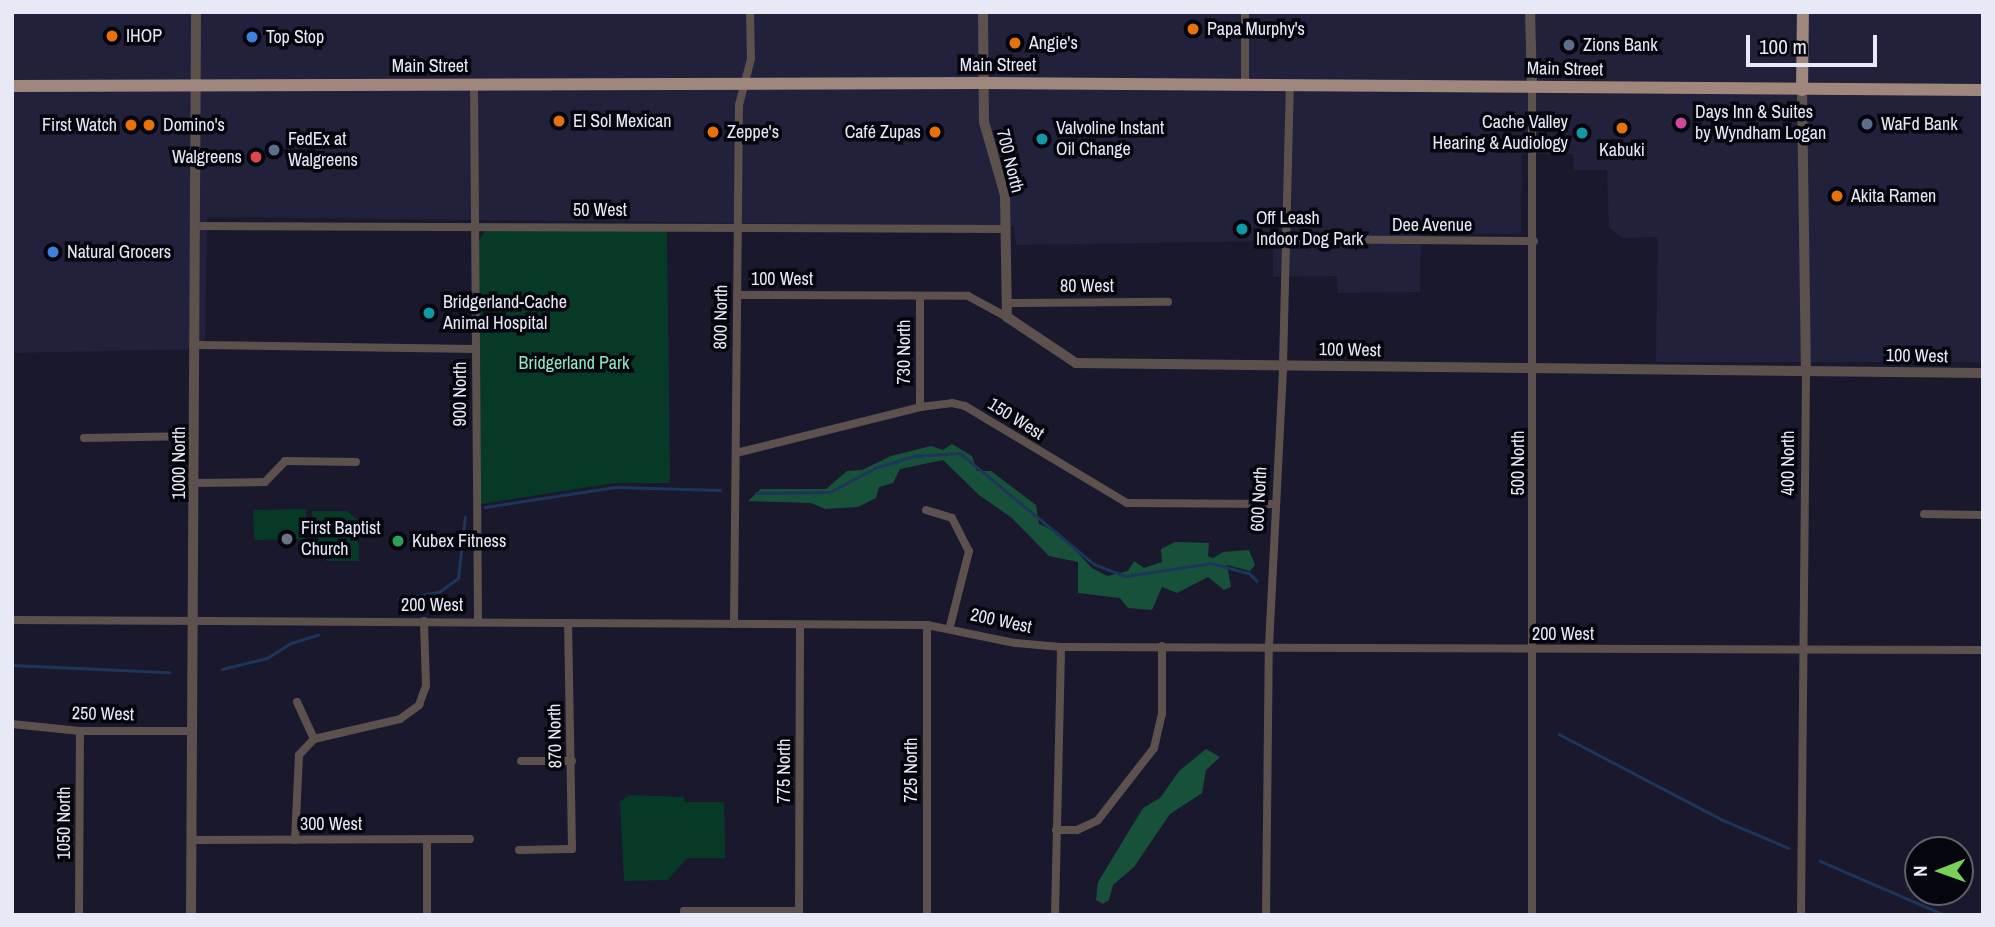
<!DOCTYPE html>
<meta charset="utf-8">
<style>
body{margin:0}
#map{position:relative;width:1995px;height:927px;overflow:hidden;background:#19182d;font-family:"Archivo Narrow",sans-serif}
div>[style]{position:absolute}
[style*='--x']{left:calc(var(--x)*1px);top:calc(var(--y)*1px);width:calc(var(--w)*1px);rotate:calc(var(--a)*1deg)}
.built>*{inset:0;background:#22213b}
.green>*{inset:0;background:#073927}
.forest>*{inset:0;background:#17513a}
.stream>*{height:2.5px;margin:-1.25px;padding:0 1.25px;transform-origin:1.25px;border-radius:1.25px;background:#1d3559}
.minor>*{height:8px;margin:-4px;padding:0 4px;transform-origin:4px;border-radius:4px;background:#5d514d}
.tertiary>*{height:10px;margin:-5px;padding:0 5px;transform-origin:5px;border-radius:5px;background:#5d514d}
.primary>*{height:12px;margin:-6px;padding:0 6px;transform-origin:6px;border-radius:6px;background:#9f877e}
.dots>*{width:19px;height:19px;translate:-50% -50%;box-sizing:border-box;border:4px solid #05050d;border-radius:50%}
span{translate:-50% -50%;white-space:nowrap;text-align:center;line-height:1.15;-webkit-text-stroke:7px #05050d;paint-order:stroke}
.poi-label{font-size:18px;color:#e8e9f7}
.left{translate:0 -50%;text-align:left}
.right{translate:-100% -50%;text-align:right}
.street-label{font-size:18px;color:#e8e9f7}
.park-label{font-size:18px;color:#91e7bf}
.frame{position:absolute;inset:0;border:14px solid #e8e9f7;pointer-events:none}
.north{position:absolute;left:1904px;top:836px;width:70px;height:70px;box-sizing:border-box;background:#05050d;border:2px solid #60606b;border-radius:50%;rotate:269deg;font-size:19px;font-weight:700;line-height:28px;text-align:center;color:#e8e9f7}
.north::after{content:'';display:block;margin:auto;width:24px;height:32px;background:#78d259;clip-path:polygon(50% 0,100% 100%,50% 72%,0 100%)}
.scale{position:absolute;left:1746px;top:35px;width:131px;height:32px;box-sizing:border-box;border:4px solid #e8e9f7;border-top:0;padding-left:9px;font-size:21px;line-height:24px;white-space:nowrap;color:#e8e9f7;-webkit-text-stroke:5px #05050d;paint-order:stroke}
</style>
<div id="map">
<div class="built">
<div style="clip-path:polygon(12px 12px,1983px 12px,1983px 362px,1656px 362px,1658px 237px,1622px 238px,1609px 227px,1607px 170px,1574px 170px,1573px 154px,1522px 154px,1521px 234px,1421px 233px,1420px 292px,1338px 293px,1337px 276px,1273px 277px,1273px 241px,1016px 245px,1014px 226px,207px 217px,205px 349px,12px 353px)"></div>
</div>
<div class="green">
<div style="clip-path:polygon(486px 229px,667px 229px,670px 483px,614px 483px,481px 504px,478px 242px)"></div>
<div style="clip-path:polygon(306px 509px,306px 539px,254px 540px,253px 510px)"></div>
<div style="clip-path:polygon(312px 511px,347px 511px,358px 520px,359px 561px,327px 561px,313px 542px)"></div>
<div style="clip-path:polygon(629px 795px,684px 797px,685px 802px,724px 802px,725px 858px,687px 858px,668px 880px,624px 881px,620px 802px)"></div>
</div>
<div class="forest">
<div style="clip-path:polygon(952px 444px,972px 456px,977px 471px,991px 471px,1036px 505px,1039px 524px,1058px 532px,1092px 568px,1107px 576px,1128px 571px,1134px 561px,1144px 568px,1162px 562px,1161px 549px,1175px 542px,1209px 543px,1208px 556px,1213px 558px,1223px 552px,1249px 550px,1255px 565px,1250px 571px,1227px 565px,1231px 587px,1224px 590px,1208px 577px,1177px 593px,1162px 587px,1152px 610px,1128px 608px,1120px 598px,1078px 593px,1078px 562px,1049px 556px,1012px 518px,979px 495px,943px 460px,900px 469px,893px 483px,879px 487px,876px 498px,858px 507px,825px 509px,811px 503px,748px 501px,761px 489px,826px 489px,847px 471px,862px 470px,891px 456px,931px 446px,943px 450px)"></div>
<div style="clip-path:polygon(1206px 749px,1220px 757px,1206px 770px,1202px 793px,1170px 814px,1134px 867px,1113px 885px,1109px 900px,1103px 904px,1096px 900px,1098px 882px,1143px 808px,1160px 798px,1179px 771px)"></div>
</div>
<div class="stream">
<div style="--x:756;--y:493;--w:74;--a:-0.8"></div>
<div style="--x:830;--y:492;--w:51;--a:-28.1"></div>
<div style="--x:875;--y:468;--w:41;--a:-17.1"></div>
<div style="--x:914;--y:456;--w:46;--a:-3.7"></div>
<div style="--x:960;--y:453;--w:174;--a:39.6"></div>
<div style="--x:1094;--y:564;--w:34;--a:21"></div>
<div style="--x:1126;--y:576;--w:86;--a:-8.7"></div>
<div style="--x:1211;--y:563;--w:39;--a:15"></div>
<div style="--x:1249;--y:573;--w:11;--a:45"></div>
<div style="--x:485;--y:507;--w:133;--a:-8.7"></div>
<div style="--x:616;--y:487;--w:104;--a:1.7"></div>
<div style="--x:398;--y:599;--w:42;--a:-9.7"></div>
<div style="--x:439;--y:592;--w:24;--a:-36"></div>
<div style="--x:458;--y:578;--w:61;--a:-83.5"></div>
<div style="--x:12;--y:665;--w:157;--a:2.6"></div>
<div style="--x:222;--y:669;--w:46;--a:-13.7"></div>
<div style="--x:267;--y:658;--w:28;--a:-32"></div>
<div style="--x:291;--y:643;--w:28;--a:-17"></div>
<div style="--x:1559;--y:734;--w:187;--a:27.7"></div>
<div style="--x:1725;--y:821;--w:69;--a:22.9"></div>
<div style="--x:1820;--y:861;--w:136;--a:23.4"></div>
</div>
<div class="minor">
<div style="--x:474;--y:83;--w:538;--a:89.57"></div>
<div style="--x:1245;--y:84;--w:72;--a:-90"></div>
<div style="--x:1532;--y:85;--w:830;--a:90"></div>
<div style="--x:195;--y:226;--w:810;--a:0.21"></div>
<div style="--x:1287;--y:239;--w:247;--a:0.5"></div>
<div style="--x:737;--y:295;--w:231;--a:0.2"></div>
<div style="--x:968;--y:296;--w:44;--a:28.3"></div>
<div style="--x:920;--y:297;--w:110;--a:90"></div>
<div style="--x:1006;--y:303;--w:162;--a:-0.4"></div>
<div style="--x:195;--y:345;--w:281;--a:0.8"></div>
<div style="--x:84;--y:438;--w:110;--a:-1"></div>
<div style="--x:736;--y:453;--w:190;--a:-14"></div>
<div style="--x:920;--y:407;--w:32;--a:-7"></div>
<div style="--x:952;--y:403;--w:13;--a:13"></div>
<div style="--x:965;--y:406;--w:189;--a:30.9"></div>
<div style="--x:1127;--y:503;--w:148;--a:0.4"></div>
<div style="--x:194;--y:483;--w:71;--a:-0.8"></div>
<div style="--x:265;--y:482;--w:29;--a:-46"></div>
<div style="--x:285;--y:461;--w:71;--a:0.8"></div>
<div style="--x:926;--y:510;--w:27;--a:17"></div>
<div style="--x:952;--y:518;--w:37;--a:63"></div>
<div style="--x:969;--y:551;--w:77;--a:104.2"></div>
<div style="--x:1924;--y:514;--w:59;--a:1"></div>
<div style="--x:12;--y:620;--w:915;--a:0.31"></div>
<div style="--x:927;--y:625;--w:90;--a:11.6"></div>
<div style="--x:1015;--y:643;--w:46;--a:5"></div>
<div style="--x:1061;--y:647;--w:922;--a:0.19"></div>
<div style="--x:734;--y:624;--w:519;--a:-89.45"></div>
<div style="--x:739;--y:105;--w:48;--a:-75.4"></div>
<div style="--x:751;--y:59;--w:47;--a:-91.2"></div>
<div style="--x:297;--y:702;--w:41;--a:65.3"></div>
<div style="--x:12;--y:724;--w:68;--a:5.9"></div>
<div style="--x:80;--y:731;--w:113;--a:0"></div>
<div style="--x:521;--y:761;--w:51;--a:0"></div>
<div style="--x:1056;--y:830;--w:21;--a:0"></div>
<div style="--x:1077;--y:830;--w:23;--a:-25"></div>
<div style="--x:1098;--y:820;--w:91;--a:-52.1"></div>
<div style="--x:1154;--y:748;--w:35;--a:-77"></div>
<div style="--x:1162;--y:714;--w:68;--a:-90"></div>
<div style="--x:192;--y:840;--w:278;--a:-0.2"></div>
<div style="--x:295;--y:840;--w:85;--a:-87.3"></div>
<div style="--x:299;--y:755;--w:22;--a:-47"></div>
<div style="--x:314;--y:739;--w:88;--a:-13.1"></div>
<div style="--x:400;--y:719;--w:24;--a:-36"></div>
<div style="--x:419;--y:705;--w:20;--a:-70"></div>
<div style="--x:426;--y:686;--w:65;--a:-91.8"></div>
<div style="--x:519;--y:850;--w:53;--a:-1.1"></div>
<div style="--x:572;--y:849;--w:226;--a:-91"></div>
<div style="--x:79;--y:915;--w:184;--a:-89.7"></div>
<div style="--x:427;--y:915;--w:75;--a:-90"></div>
<div style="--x:684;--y:915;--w:4;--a:-90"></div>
<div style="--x:684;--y:911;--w:115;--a:0"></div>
<div style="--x:799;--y:915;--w:289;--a:-89.8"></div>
<div style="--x:927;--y:915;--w:290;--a:-90"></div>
<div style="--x:1055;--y:915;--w:268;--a:-88.7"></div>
<div style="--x:1266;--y:915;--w:269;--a:-89.4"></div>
<div style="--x:1269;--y:646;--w:281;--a:-87.1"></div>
<div style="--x:1283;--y:365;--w:281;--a:-88.6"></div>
<div style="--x:1801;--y:915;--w:544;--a:-89.47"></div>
</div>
<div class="tertiary">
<div style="--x:983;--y:12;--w:110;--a:89.5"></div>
<div style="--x:984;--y:122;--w:76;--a:74"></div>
<div style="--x:1005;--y:195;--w:122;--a:89.1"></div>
<div style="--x:1007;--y:317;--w:83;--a:33.7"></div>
<div style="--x:1076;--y:363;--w:907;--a:0.63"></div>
<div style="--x:1530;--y:12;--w:73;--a:88.4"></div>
<div style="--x:1802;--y:90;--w:281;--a:89.2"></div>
<div style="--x:191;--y:915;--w:903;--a:-89.68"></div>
</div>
<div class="primary">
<div style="--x:12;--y:86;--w:972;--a:-0.18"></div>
<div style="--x:984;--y:83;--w:999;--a:0.4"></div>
<div style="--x:1802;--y:90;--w:78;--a:-89.3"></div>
</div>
<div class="dots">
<div style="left:1193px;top:29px;background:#e8710a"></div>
<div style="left:112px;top:36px;background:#e8710a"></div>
<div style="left:252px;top:37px;background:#3f7fe0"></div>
<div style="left:1015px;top:43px;background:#e8710a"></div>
<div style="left:1569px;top:45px;background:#5c6f8a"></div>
<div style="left:559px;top:121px;background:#e8710a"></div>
<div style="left:1681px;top:123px;background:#d1479c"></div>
<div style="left:1867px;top:124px;background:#5c6f8a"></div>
<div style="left:131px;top:125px;background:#e8710a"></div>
<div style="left:149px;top:125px;background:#e8710a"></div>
<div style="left:1622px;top:128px;background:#e8710a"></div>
<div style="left:713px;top:132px;background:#e8710a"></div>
<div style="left:935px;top:132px;background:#e8710a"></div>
<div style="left:1582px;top:133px;background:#0f9aa8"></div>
<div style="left:1042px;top:139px;background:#0f9aa8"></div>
<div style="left:274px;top:150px;background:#5c6f8a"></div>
<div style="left:256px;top:157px;background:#e0444e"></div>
<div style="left:1837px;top:196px;background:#e8710a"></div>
<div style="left:1242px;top:229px;background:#0f9aa8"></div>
<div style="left:53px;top:252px;background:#3f7fe0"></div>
<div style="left:429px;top:313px;background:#0f9aa8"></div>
<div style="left:287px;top:539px;background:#6b7280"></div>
<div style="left:398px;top:541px;background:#2e9e5b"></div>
</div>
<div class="poi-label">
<span class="left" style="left:1207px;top:29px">Papa Murphy's</span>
<span class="left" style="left:126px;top:36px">IHOP</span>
<span class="left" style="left:266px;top:37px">Top Stop</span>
<span class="left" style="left:1029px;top:43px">Angie's</span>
<span class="left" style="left:1583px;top:45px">Zions Bank</span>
<span class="left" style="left:1695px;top:123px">Days Inn &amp; Suites<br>by Wyndham Logan</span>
<span class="left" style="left:573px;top:121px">El Sol Mexican</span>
<span class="right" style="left:1568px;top:133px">Cache Valley<br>Hearing &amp; Audiology</span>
<span class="left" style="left:1881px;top:124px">WaFd Bank</span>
<span class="right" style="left:117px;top:125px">First Watch</span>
<span class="left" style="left:163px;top:125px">Domino's</span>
<span class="left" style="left:1056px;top:139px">Valvoline Instant<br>Oil Change</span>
<span class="left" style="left:727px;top:132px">Zeppe's</span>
<span class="right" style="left:921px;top:132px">Café Zupas</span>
<span class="left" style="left:288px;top:150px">FedEx at<br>Walgreens</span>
<span style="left:1622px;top:150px">Kabuki</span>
<span class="right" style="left:242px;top:157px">Walgreens</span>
<span class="left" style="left:1851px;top:196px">Akita Ramen</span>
<span class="left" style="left:1256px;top:229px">Off Leash<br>Indoor Dog Park</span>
<span class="left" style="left:67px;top:252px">Natural Grocers</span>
<span class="left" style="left:443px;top:313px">Bridgerland-Cache<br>Animal Hospital</span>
<span class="left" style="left:301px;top:539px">First Baptist<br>Church</span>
<span class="left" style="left:412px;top:541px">Kubex Fitness</span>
</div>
<div class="street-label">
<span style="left:998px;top:65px">Main Street</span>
<span style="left:430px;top:66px">Main Street</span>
<span style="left:1565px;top:69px;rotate:1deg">Main Street</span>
<span style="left:1010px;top:161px;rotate:76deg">700 North</span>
<span style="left:600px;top:210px">50 West</span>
<span style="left:1432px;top:225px">Dee Avenue</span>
<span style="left:782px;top:279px">100 West</span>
<span style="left:1087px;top:286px">80 West</span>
<span style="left:721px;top:317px;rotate:-89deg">800 North</span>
<span style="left:1350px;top:350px;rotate:1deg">100 West</span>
<span style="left:904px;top:352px;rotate:-90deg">730 North</span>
<span style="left:1917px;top:356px;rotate:1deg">100 West</span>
<span style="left:460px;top:394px;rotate:-90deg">900 North</span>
<span style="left:1016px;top:419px;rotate:32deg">150 West</span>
<span style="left:179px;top:463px;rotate:-90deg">1000 North</span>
<span style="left:1518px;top:463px;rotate:-90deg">500 North</span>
<span style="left:1788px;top:463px;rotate:-90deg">400 North</span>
<span style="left:1259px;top:499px;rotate:-87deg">600 North</span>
<span style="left:432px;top:605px">200 West</span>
<span style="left:1001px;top:621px;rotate:12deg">200 West</span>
<span style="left:1563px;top:634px">200 West</span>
<span style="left:103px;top:714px;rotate:1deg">250 West</span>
<span style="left:555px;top:736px;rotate:-91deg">870 North</span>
<span style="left:911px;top:770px;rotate:-90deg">725 North</span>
<span style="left:784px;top:771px;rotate:-90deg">775 North</span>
<span style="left:64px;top:823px;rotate:-90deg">1050 North</span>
<span style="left:331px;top:824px">300 West</span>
</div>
<div class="park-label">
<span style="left:574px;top:363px">Bridgerland Park</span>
</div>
<div class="frame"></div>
<div class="north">N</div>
<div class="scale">100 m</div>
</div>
